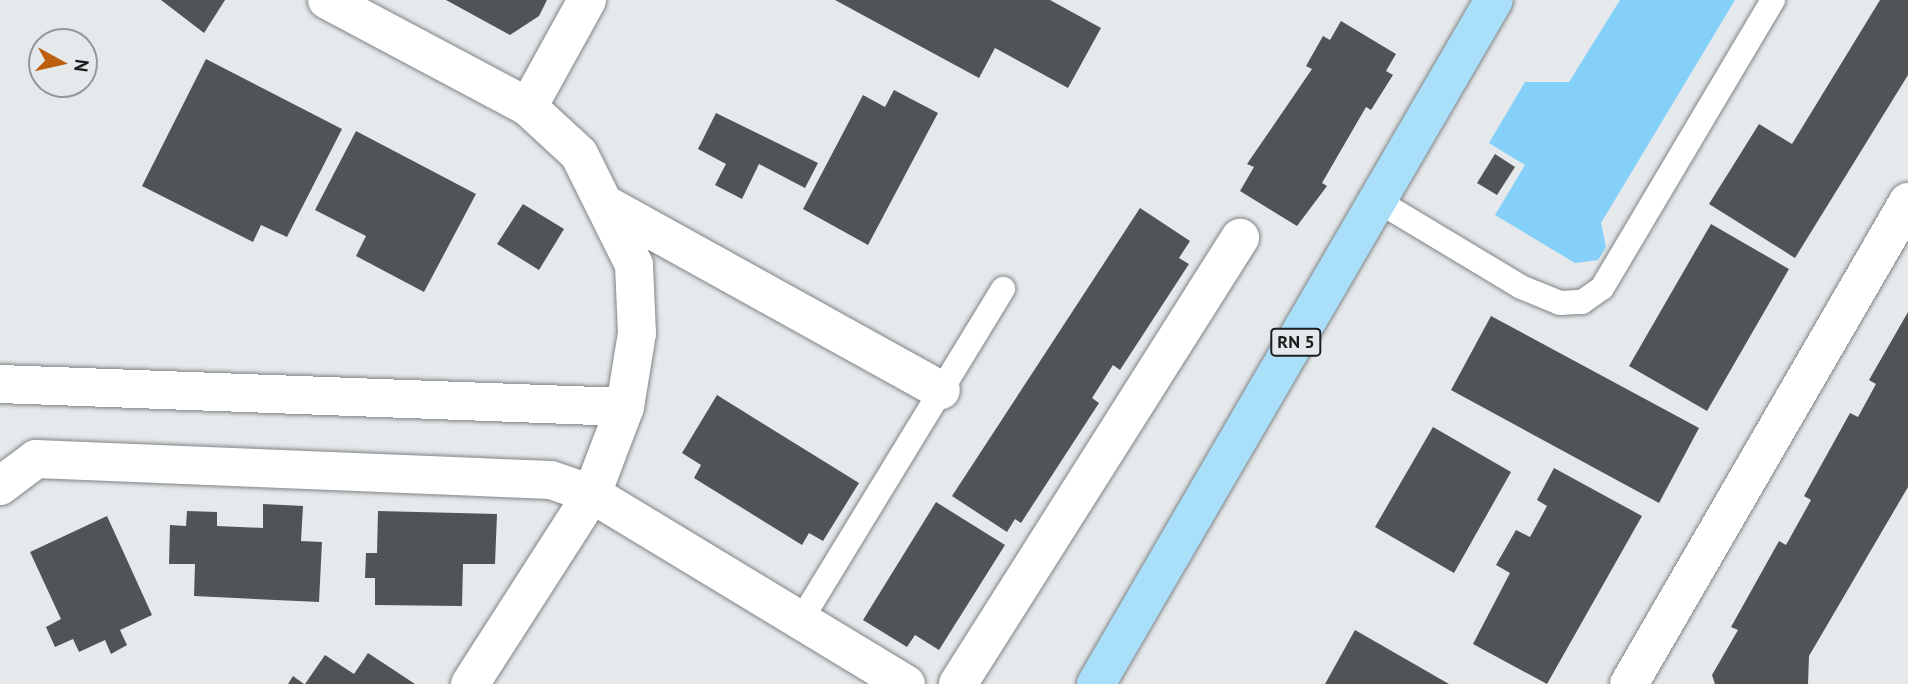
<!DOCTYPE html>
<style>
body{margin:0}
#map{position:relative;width:1908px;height:684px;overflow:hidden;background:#e5e9eb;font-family:"PT Sans",sans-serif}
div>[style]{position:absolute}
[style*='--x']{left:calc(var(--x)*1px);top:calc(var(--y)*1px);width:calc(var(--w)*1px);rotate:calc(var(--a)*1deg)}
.green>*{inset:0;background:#84d0f9}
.building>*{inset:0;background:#515456}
.roads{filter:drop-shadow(0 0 2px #808486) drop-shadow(0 0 2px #808486)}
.service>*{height:24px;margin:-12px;padding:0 12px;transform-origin:12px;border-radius:12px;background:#fff}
.minor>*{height:38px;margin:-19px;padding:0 19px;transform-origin:19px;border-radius:19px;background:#fff}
.primary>*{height:38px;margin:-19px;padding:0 19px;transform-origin:19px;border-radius:19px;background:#aadffa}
span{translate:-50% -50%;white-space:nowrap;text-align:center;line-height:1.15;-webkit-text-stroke:7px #e5e9eb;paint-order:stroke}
.shield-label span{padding:2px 5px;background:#e5e9eb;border:2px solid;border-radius:5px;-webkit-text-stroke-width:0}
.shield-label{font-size:18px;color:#1c1e1e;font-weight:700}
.north{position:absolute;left:28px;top:28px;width:70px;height:70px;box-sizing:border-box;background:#e5e9eb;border:2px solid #959899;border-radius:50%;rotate:98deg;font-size:19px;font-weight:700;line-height:28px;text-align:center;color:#1c1e1e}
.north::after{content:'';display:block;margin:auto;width:24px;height:32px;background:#bc5f0f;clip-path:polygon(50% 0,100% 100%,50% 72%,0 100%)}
</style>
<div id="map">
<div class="green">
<div style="clip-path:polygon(1620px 0,1735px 0,1601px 223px,1606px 247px,1598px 260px,1575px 263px,1495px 215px,1525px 165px,1489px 143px,1525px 82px,1569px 82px)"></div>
</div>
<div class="building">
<div style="clip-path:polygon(161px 0,225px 0,204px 33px)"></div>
<div style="clip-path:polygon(446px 0,547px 0,539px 16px,510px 35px)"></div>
<div style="clip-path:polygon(835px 0,1050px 0,1101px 28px,1068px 88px,995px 48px,979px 78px)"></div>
<div style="clip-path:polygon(1880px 0,1908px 0,1908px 75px,1795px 258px,1709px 204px,1759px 124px,1792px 144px)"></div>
<div style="clip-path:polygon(1341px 21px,1396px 54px,1386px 71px,1393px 75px,1371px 110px,1366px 107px,1322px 183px,1327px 186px,1297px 226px,1240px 191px,1254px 167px,1247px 164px,1312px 69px,1306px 66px,1323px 36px,1330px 40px)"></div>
<div style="clip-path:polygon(206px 59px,342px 129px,287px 237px,261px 225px,253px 242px,142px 186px)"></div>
<div style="clip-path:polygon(894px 90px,938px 113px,868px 245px,803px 209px,863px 95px,885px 107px)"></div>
<div style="clip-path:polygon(716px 113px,818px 163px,805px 188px,759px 164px,742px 199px,715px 185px,726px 164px,698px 149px)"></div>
<div style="clip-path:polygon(356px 131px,476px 194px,424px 292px,356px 256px,366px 236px,315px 210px)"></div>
<div style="clip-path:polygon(1495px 154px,1515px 167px,1497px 195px,1477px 183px)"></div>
<div style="clip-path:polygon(523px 204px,564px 229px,539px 270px,497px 244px)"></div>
<div style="clip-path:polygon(1140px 208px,1190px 241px,1179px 258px,1189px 264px,1120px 370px,1113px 365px,1092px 398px,1099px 403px,1021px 523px,1015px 519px,1007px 532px,952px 496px)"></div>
<div style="clip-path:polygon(1711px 224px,1789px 269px,1707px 411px,1629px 366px)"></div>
<div style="clip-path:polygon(1908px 312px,1908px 487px,1809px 656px,1808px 684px,1715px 684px,1712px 675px,1738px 630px,1731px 627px,1779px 541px,1786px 545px,1811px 500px,1804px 496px,1850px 413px,1858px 417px,1876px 384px,1869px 380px)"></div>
<div style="clip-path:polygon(1491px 316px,1699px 428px,1659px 503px,1451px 390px)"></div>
<div style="clip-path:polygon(717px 395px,859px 483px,823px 541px,809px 533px,802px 545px,694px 478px,701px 465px,682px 453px)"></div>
<div style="clip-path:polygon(1433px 427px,1511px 472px,1454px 573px,1375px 527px)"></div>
<div style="clip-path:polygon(1554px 468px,1642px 516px,1547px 684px,1473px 644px,1510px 573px,1496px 565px,1516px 530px,1530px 537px,1547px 506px,1537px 500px)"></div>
<div style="clip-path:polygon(936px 502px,1005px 545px,939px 650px,915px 635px,907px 647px,863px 620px)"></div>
<div style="clip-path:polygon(263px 504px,303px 506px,301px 541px,322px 542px,319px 602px,194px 596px,195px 564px,169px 564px,170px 525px,186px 526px,187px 511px,217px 512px,217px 526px,263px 528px)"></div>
<div style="clip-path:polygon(378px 511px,497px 514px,495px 564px,463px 564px,462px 606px,375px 605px,375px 578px,365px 578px,366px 553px,377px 553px)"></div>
<div style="clip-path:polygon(107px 516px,152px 615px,120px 630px,127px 645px,111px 654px,105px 640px,79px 652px,73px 639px,55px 647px,46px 627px,61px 619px,30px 552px)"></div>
<div style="clip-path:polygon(1355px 630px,1449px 684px,1325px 684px)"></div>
<div style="clip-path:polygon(368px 653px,415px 684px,305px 684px,325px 655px,354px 674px)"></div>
<div style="clip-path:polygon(293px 676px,304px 684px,288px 684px)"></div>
</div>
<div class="roads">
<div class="service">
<div style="--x:1378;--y:201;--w:167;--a:31"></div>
<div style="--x:1521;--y:287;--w:42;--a:22.3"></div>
<div style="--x:1560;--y:303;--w:22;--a:-3"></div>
<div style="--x:1582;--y:302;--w:24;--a:-35"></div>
<div style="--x:1602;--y:288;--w:335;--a:-59.3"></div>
<div style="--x:801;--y:620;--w:388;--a:-58.6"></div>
</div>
<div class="minor">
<div style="--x:327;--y:0;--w:228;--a:28"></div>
<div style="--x:528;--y:107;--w:69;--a:42.7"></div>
<div style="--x:579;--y:154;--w:124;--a:63.6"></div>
<div style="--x:634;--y:265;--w:68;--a:87.5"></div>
<div style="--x:637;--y:333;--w:75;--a:99.2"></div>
<div style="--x:625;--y:407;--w:93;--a:110.8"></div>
<div style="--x:592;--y:494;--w:226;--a:122.7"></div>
<div style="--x:528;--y:107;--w:122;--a:-61.1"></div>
<div style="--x:605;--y:204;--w:384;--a:29"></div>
<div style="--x:0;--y:384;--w:625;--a:2.11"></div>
<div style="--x:0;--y:486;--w:45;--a:-36.9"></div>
<div style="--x:36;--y:459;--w:515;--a:2.34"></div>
<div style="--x:551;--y:480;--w:43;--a:18.9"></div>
<div style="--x:592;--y:494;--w:367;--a:31.2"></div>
<div style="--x:958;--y:684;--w:528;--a:-57.7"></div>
<div style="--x:1629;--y:684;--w:557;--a:-59.94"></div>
</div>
<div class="primary">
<div style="--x:1096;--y:684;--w:791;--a:-59.81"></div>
</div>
</div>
<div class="shield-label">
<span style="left:1296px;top:342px">RN 5</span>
</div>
<div class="north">N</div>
</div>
